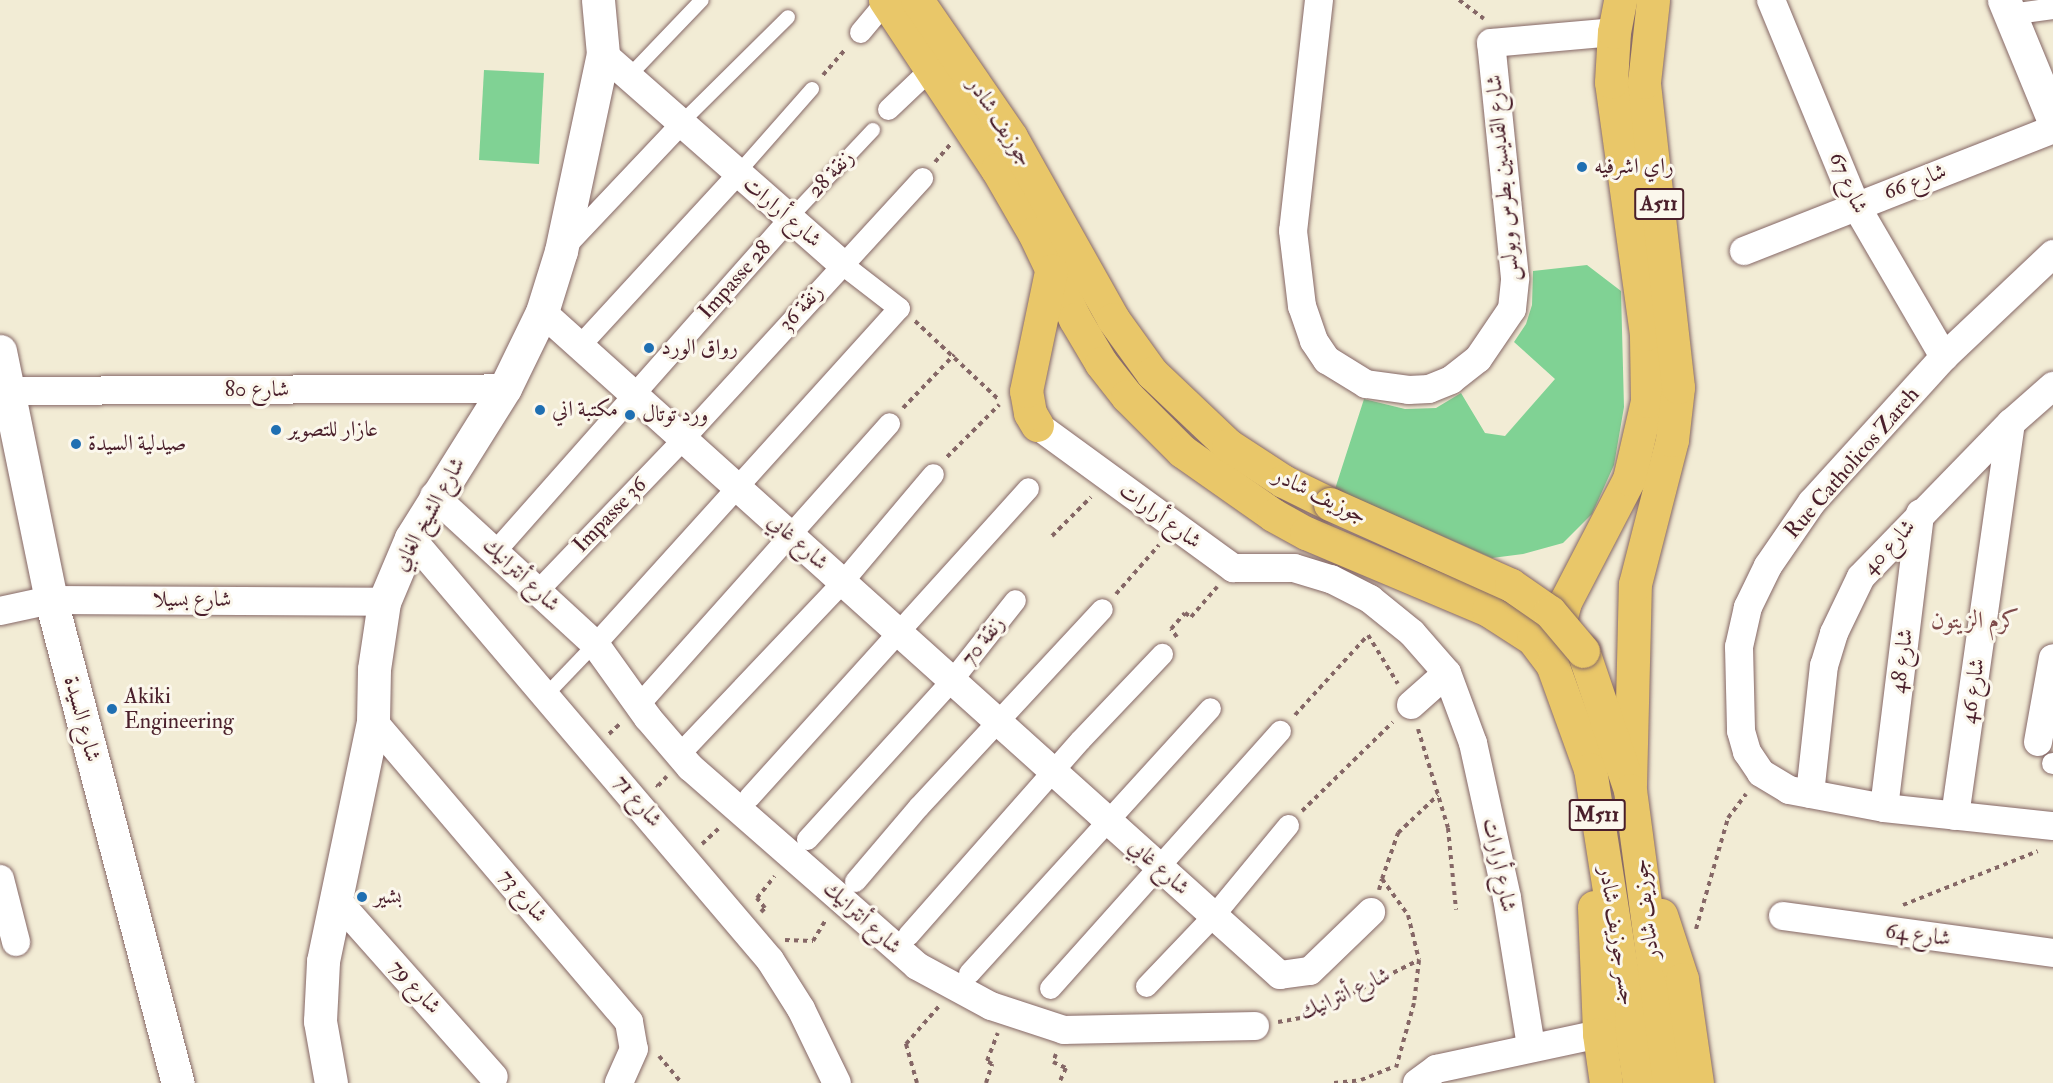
<!DOCTYPE html>
<meta charset="utf-8">
<style>
body{margin:0}
#map{position:relative;width:2053px;height:1083px;overflow:hidden;background:#f2ecd5;font-family:"IM FELL Double Pica",Amiri,serif}
div>[style]{position:absolute}
[style*='--x']{left:calc(var(--x)*1px);top:calc(var(--y)*1px);width:calc(var(--w)*1px);rotate:calc(var(--a)*1deg)}
.green>*{inset:0;background:#80d294}
.path>*{height:4px;margin-top:-2px;transform-origin:0;background:repeating-linear-gradient(90deg,#856766 0 4.5px,transparent 0 9px)}
.roads{filter:drop-shadow(0 0 2px #856766) drop-shadow(0 0 2px #856766)}
.service>*{height:14px;margin:-7px;padding:0 7px;transform-origin:7px;border-radius:7px;background:#fff}
.pedestrian>*{height:21px;margin:-10.5px;padding:0 10.5px;transform-origin:10.5px;border-radius:10.5px;background:#fff}
.minor>*{height:28px;margin:-14px;padding:0 14px;transform-origin:14px;border-radius:14px;background:#fff}
.tertiary>*{height:33px;margin:-16.5px;padding:0 16.5px;transform-origin:16.5px;border-radius:16.5px;background:#fff}
.trunk>*{height:33px;margin:-16.5px;padding:0 16.5px;transform-origin:16.5px;border-radius:16.5px;background:#e9c769}
.motorway>*{height:33px;margin:-16.5px;padding:0 16.5px;transform-origin:16.5px;border-radius:16.5px;background:#e9c769}
.bridges{filter:drop-shadow(0 0 2px #856766) drop-shadow(0 0 2px #856766)}
.motorway-bridge>*{height:33px;margin:-16.5px;padding:0 16.5px;transform-origin:16.5px;border-radius:16.5px;background:#e9c769}
.dots>*{width:16px;height:16px;translate:-50% -50%;box-sizing:border-box;border:3px solid #fbf7ec;border-radius:50%}
span{translate:-50% -50%;white-space:nowrap;text-align:center;line-height:1.15;-webkit-text-stroke:6px #fbf7ec;paint-order:stroke}
.shield-label span{padding:2px 4px;background:#fbf7ec;border:2px solid;border-radius:4px;-webkit-text-stroke-width:0}
.shield-label{font-size:21px;color:#4a1f2b;font-weight:700}
.street-label{font-size:22px;color:#4a1f2b}
.poi-label{font-size:22px;color:#4a1f2b}
.left{translate:0 -50%;text-align:left}
.neighbourhood-label{font-size:24px;color:#7e4b4b}
</style>
<div id="map">
<div class="green">
<div style="clip-path:polygon(484px 70px,544px 73px,539px 164px,479px 160px)"></div>
<div style="clip-path:polygon(1587px 265px,1621px 291px,1624px 407px,1614px 465px,1592px 514px,1563px 543px,1523px 554px,1492px 558px,1335px 489px,1364px 399px,1405px 409px,1436px 408px,1461px 393px,1485px 433px,1505px 436px,1555px 379px,1514px 342px,1526px 324px,1532px 305px,1533px 271px)"></div>
</div>
<div class="path">
<div style="--x:1459;--y:0;--w:31;--a:37"></div>
<div style="--x:823;--y:75;--w:35;--a:-49"></div>
<div style="--x:935;--y:162;--w:23;--a:-49"></div>
<div style="--x:915;--y:321;--w:115;--a:43.2"></div>
<div style="--x:903;--y:408;--w:74;--a:-46.1"></div>
<div style="--x:947;--y:457;--w:74;--a:-45"></div>
<div style="--x:1052;--y:536;--w:55;--a:-45"></div>
<div style="--x:1116;--y:594;--w:65;--a:-48.7"></div>
<div style="--x:1177;--y:637;--w:10;--a:-127"></div>
<div style="--x:1171;--y:629;--w:21;--a:-49"></div>
<div style="--x:1185;--y:613;--w:7;--a:34"></div>
<div style="--x:1191;--y:617;--w:40;--a:-49"></div>
<div style="--x:1295;--y:715;--w:108;--a:-47.6"></div>
<div style="--x:1368;--y:635;--w:57;--a:58.5"></div>
<div style="--x:1418;--y:729;--w:103;--a:73.1"></div>
<div style="--x:1448;--y:828;--w:82;--a:84.4"></div>
<div style="--x:609;--y:734;--w:16;--a:-43"></div>
<div style="--x:656;--y:785;--w:2;--a:27"></div>
<div style="--x:658;--y:786;--w:13;--a:-48"></div>
<div style="--x:1302;--y:811;--w:127;--a:-44.4"></div>
<div style="--x:702;--y:844;--w:26;--a:-43"></div>
<div style="--x:1382;--y:879;--w:49;--a:-70.8"></div>
<div style="--x:1398;--y:833;--w:55;--a:-43.5"></div>
<div style="--x:1379;--y:890;--w:11;--a:-75"></div>
<div style="--x:1382;--y:879;--w:44;--a:54.2"></div>
<div style="--x:1408;--y:915;--w:46;--a:76.3"></div>
<div style="--x:1419;--y:960;--w:43;--a:96.6"></div>
<div style="--x:1414;--y:1003;--w:67;--a:105.5"></div>
<div style="--x:1903;--y:905;--w:145;--a:-21.8"></div>
<div style="--x:761;--y:912;--w:6;--a:-45"></div>
<div style="--x:765;--y:908;--w:13;--a:-129"></div>
<div style="--x:757;--y:898;--w:28;--a:-51"></div>
<div style="--x:1696;--y:929;--w:116;--a:-73.9"></div>
<div style="--x:1728;--y:818;--w:30;--a:-53"></div>
<div style="--x:785;--y:940;--w:28;--a:2"></div>
<div style="--x:813;--y:941;--w:26;--a:-59"></div>
<div style="--x:1278;--y:1022;--w:27;--a:-10"></div>
<div style="--x:1305;--y:1017;--w:127;--a:-26.6"></div>
<div style="--x:1056;--y:1054;--w:9;--a:111"></div>
<div style="--x:1053;--y:1062;--w:14;--a:25"></div>
<div style="--x:1066;--y:1068;--w:17;--a:115"></div>
<div style="--x:659;--y:1056;--w:35;--a:50"></div>
<div style="--x:917;--y:1083;--w:41;--a:-105.8"></div>
<div style="--x:906;--y:1044;--w:52;--a:-48.9"></div>
<div style="--x:986;--y:1083;--w:20;--a:-72"></div>
<div style="--x:992;--y:1064;--w:6;--a:-149"></div>
<div style="--x:987;--y:1061;--w:30;--a:-69"></div>
<div style="--x:1334;--y:1083;--w:27;--a:-6"></div>
<div style="--x:1361;--y:1080;--w:35;--a:-22"></div>
</div>
<div class="roads">
<div class="service">
<div style="--x:629;--y:76;--w:105;--a:-46.2"></div>
<div style="--x:682;--y:122;--w:149;--a:-44.7"></div>
<div style="--x:738;--y:173;--w:112;--a:-48.6"></div>
<div style="--x:790;--y:218;--w:121;--a:-46.7"></div>
<div style="--x:547;--y:694;--w:69;--a:-46.2"></div>
</div>
<div class="pedestrian">
<div style="--x:2010;--y:14;--w:43;--a:-7.9"></div>
<div style="--x:860;--y:32;--w:40;--a:-50"></div>
<div style="--x:888;--y:109;--w:59;--a:-43.6"></div>
<div style="--x:563;--y:248;--w:173;--a:-46.6"></div>
<div style="--x:579;--y:346;--w:235;--a:-47.4"></div>
<div style="--x:495;--y:551;--w:445;--a:-48.5"></div>
<div style="--x:537;--y:591;--w:211;--a:-46.2"></div>
<div style="--x:683;--y:439;--w:354;--a:-47.5"></div>
<div style="--x:595;--y:644;--w:453;--a:-47.9"></div>
<div style="--x:899;--y:308;--w:72;--a:-142.3"></div>
<div style="--x:639;--y:704;--w:376;--a:-48.3"></div>
<div style="--x:679;--y:754;--w:237;--a:-46.5"></div>
<div style="--x:842;--y:582;--w:141;--a:-49.9"></div>
<div style="--x:2052;--y:763;--w:1;--a:0"></div>
<div style="--x:749;--y:797;--w:416;--a:-47.9"></div>
<div style="--x:807;--y:839;--w:214;--a:-47.7"></div>
<div style="--x:951;--y:681;--w:103;--a:-51.7"></div>
<div style="--x:855;--y:881;--w:97;--a:-49.6"></div>
<div style="--x:918;--y:807;--w:270;--a:-47.1"></div>
<div style="--x:908;--y:935;--w:260;--a:-48.6"></div>
<div style="--x:1080;--y:740;--w:119;--a:-46.4"></div>
<div style="--x:969;--y:973;--w:358;--a:-47.7"></div>
<div style="--x:1146;--y:986;--w:97;--a:-46.3"></div>
<div style="--x:1213;--y:916;--w:118;--a:-50.5"></div>
<div style="--x:1050;--y:988;--w:345;--a:-48.2"></div>
</div>
<div class="minor">
<div style="--x:1319;--y:0;--w:232;--a:96.4"></div>
<div style="--x:1293;--y:231;--w:76;--a:83.2"></div>
<div style="--x:1302;--y:306;--w:37;--a:71"></div>
<div style="--x:1314;--y:341;--w:23;--a:56"></div>
<div style="--x:1327;--y:360;--w:46;--a:31.6"></div>
<div style="--x:1366;--y:384;--w:43;--a:7.9"></div>
<div style="--x:1409;--y:390;--w:20;--a:-3"></div>
<div style="--x:1429;--y:389;--w:24;--a:-22"></div>
<div style="--x:1451;--y:380;--w:34;--a:-38"></div>
<div style="--x:1478;--y:359;--w:60;--a:-55.8"></div>
<div style="--x:1512;--y:309;--w:31;--a:-84"></div>
<div style="--x:1515;--y:278;--w:236;--a:-95.8"></div>
<div style="--x:1491;--y:43;--w:123;--a:-5.1"></div>
<div style="--x:1771;--y:0;--w:221;--a:67.6"></div>
<div style="--x:1855;--y:204;--w:177;--a:59.8"></div>
<div style="--x:603;--y:54;--w:318;--a:41.3"></div>
<div style="--x:1744;--y:251;--w:332;--a:-21.5"></div>
<div style="--x:2053;--y:254;--w:150;--a:136.6"></div>
<div style="--x:1944;--y:357;--w:196;--a:132.3"></div>
<div style="--x:1812;--y:502;--w:78;--a:124.5"></div>
<div style="--x:1768;--y:566;--w:46;--a:116"></div>
<div style="--x:1748;--y:607;--w:41;--a:102.7"></div>
<div style="--x:1739;--y:647;--w:84;--a:88.6"></div>
<div style="--x:1741;--y:731;--w:22;--a:74"></div>
<div style="--x:1747;--y:752;--w:25;--a:56"></div>
<div style="--x:1761;--y:773;--w:33;--a:31"></div>
<div style="--x:1789;--y:790;--w:97;--a:10.7"></div>
<div style="--x:1884;--y:808;--w:170;--a:6.1"></div>
<div style="--x:542;--y:312;--w:992;--a:41.94"></div>
<div style="--x:1280;--y:975;--w:30;--a:-8"></div>
<div style="--x:1310;--y:971;--w:85;--a:-44"></div>
<div style="--x:8;--y:391;--w:497;--a:-0.3"></div>
<div style="--x:1037;--y:425;--w:243;--a:36.1"></div>
<div style="--x:1233;--y:568;--w:61;--a:0"></div>
<div style="--x:1294;--y:568;--w:39;--a:17"></div>
<div style="--x:1331;--y:579;--w:44;--a:27.1"></div>
<div style="--x:1370;--y:599;--w:54;--a:39"></div>
<div style="--x:1412;--y:633;--w:53;--a:48.8"></div>
<div style="--x:1447;--y:673;--w:75;--a:69.6"></div>
<div style="--x:1473;--y:743;--w:159;--a:77.6"></div>
<div style="--x:1507;--y:898;--w:151;--a:80.8"></div>
<div style="--x:434;--y:496;--w:219;--a:42.6"></div>
<div style="--x:595;--y:644;--w:91;--a:54.4"></div>
<div style="--x:648;--y:718;--w:65;--a:49.4"></div>
<div style="--x:690;--y:767;--w:302;--a:41.2"></div>
<div style="--x:917;--y:966;--w:84;--a:28.4"></div>
<div style="--x:991;--y:1006;--w:77;--a:18.2"></div>
<div style="--x:1064;--y:1030;--w:191;--a:-1.2"></div>
<div style="--x:411;--y:538;--w:554;--a:49.61"></div>
<div style="--x:770;--y:960;--w:58;--a:57.7"></div>
<div style="--x:801;--y:1009;--w:82;--a:64.1"></div>
<div style="--x:0;--y:611;--w:52;--a:-12.2"></div>
<div style="--x:51;--y:600;--w:333;--a:0.3"></div>
<div style="--x:1411;--y:705;--w:48;--a:-41.6"></div>
<div style="--x:373;--y:721;--w:395;--a:49.6"></div>
<div style="--x:629;--y:1022;--w:27;--a:80"></div>
<div style="--x:634;--y:1049;--w:37;--a:114"></div>
<div style="--x:2038;--y:742;--w:85;--a:-79.9"></div>
<div style="--x:1810;--y:794;--w:129;--a:-83.8"></div>
<div style="--x:1824;--y:666;--w:34;--a:-73"></div>
<div style="--x:1834;--y:633;--w:62;--a:-64.3"></div>
<div style="--x:1861;--y:577;--w:215;--a:-45.8"></div>
<div style="--x:2011;--y:423;--w:56;--a:-41.4"></div>
<div style="--x:1884;--y:808;--w:297;--a:-83"></div>
<div style="--x:1955;--y:816;--w:397;--a:-81.9"></div>
<div style="--x:0;--y:879;--w:65;--a:75.7"></div>
<div style="--x:335;--y:898;--w:239;--a:48.4"></div>
<div style="--x:1783;--y:916;--w:273;--a:7.8"></div>
<div style="--x:1417;--y:1083;--w:24;--a:-36"></div>
<div style="--x:1436;--y:1069;--w:167;--a:-12.1"></div>
</div>
<div class="tertiary">
<div style="--x:2004;--y:0;--w:129;--a:67.6"></div>
<div style="--x:0;--y:351;--w:254;--a:78.4"></div>
<div style="--x:51;--y:600;--w:499;--a:75.3"></div>
<div style="--x:331;--y:1083;--w:63;--a:-100.1"></div>
<div style="--x:320;--y:1021;--w:60;--a:-87.1"></div>
<div style="--x:323;--y:961;--w:245;--a:-78.2"></div>
<div style="--x:373;--y:721;--w:52;--a:-88.9"></div>
<div style="--x:374;--y:669;--w:68;--a:-81.5"></div>
<div style="--x:384;--y:602;--w:69;--a:-67.1"></div>
<div style="--x:411;--y:538;--w:177;--a:-57.9"></div>
<div style="--x:505;--y:388;--w:85;--a:-64"></div>
<div style="--x:542;--y:312;--w:64;--a:-72.7"></div>
<div style="--x:561;--y:251;--w:201;--a:-78"></div>
<div style="--x:603;--y:54;--w:54;--a:-95.3"></div>
</div>
<div class="trunk">
<div style="--x:885;--y:0;--w:203;--a:56.5"></div>
<div style="--x:997;--y:169;--w:74;--a:60"></div>
<div style="--x:1034;--y:233;--w:95;--a:64.5"></div>
<div style="--x:1075;--y:319;--w:51;--a:59.4"></div>
<div style="--x:1101;--y:363;--w:42;--a:51.8"></div>
<div style="--x:1127;--y:396;--w:78;--a:45"></div>
<div style="--x:1182;--y:451;--w:111;--a:35.1"></div>
<div style="--x:917;--y:0;--w:166;--a:55.5"></div>
<div style="--x:1011;--y:137;--w:209;--a:60.7"></div>
<div style="--x:1113;--y:319;--w:67;--a:54.2"></div>
<div style="--x:1152;--y:373;--w:105;--a:43.5"></div>
<div style="--x:1228;--y:445;--w:66;--a:33.2"></div>
<div style="--x:1283;--y:481;--w:52;--a:26.1"></div>
<div style="--x:1037;--y:425;--w:14;--a:-120"></div>
<div style="--x:1030;--y:413;--w:22;--a:-100"></div>
<div style="--x:1026;--y:391;--w:123;--a:-78.2"></div>
<div style="--x:1553;--y:647;--w:47;--a:-75.1"></div>
<div style="--x:1565;--y:602;--w:139;--a:-62.5"></div>
<div style="--x:1629;--y:479;--w:80;--a:-77"></div>
<div style="--x:1647;--y:401;--w:67;--a:-90.9"></div>
<div style="--x:1646;--y:334;--w:254;--a:-97.9"></div>
<div style="--x:1611;--y:82;--w:50;--a:-86.6"></div>
<div style="--x:1614;--y:32;--w:33;--a:-79"></div>
<div style="--x:1630;--y:785;--w:201;--a:-88.6"></div>
<div style="--x:1635;--y:584;--w:149;--a:-75.6"></div>
<div style="--x:1672;--y:440;--w:53;--a:-83.5"></div>
<div style="--x:1678;--y:387;--w:307;--a:-96.4"></div>
<div style="--x:1644;--y:82;--w:82;--a:-83.7"></div>
</div>
<div class="motorway">
<div style="--x:1273;--y:515;--w:38;--a:29"></div>
<div style="--x:1306;--y:533;--w:198;--a:22.9"></div>
<div style="--x:1488;--y:610;--w:54;--a:32.8"></div>
<div style="--x:1533;--y:639;--w:31;--a:53"></div>
<div style="--x:1552;--y:664;--w:112;--a:70.1"></div>
<div style="--x:1590;--y:769;--w:318;--a:81.1"></div>
<div style="--x:1583;--y:651;--w:147;--a:71.3"></div>
<div style="--x:1630;--y:790;--w:296;--a:82.4"></div>
<div style="--x:1594;--y:907;--w:127;--a:87.7"></div>
<div style="--x:1599;--y:1034;--w:49;--a:81.9"></div>
<div style="--x:1661;--y:915;--w:67;--a:71.8"></div>
<div style="--x:1682;--y:979;--w:105;--a:81.8"></div>
</div>
</div>
<div class="bridges">
<div class="motorway-bridge">
<div style="--x:1330;--y:504;--w:198;--a:24.1"></div>
<div style="--x:1511;--y:585;--w:47;--a:34.7"></div>
<div style="--x:1550;--y:612;--w:51;--a:49.8"></div>
</div>
</div>
<div class="dots">
<div style="left:1582px;top:167px;background:#1f6fb2"></div>
<div style="left:649px;top:348px;background:#1f6fb2"></div>
<div style="left:540px;top:410px;background:#1f6fb2"></div>
<div style="left:630px;top:415px;background:#1f6fb2"></div>
<div style="left:276px;top:430px;background:#1f6fb2"></div>
<div style="left:76px;top:444px;background:#1f6fb2"></div>
<div style="left:112px;top:709px;background:#1f6fb2"></div>
<div style="left:362px;top:897px;background:#1f6fb2"></div>
</div>
<div class="shield-label">
<span style="left:1659px;top:204px">A511</span>
<span style="left:1597px;top:815px">M511</span>
</div>
<div class="street-label">
<span style="left:1000px;top:122px;rotate:57deg">جوزيف شادر</span>
<span style="left:831px;top:174px;rotate:-47deg">زنقة 28</span>
<span style="left:1503px;top:178px;rotate:-95deg">شارع القديسين بطرس وبولس</span>
<span style="left:1915px;top:182px;rotate:-21deg">شارع 66</span>
<span style="left:1848px;top:183px;rotate:66deg">شارع 67</span>
<span style="left:782px;top:212px;rotate:41deg">شارع أرارات</span>
<span style="left:735px;top:280px;rotate:-48deg">Impasse 28</span>
<span style="left:801px;top:308px;rotate:-48deg">زنقة 36</span>
<span style="left:257px;top:390px">شارع 80</span>
<span style="left:1852px;top:463px;rotate:-49deg">Rue Catholicos Zareh</span>
<span style="left:1320px;top:496px;rotate:26deg">جوزيف شادر</span>
<span style="left:429px;top:514px;rotate:-61deg">شارع الشيخ الغابي</span>
<span style="left:610px;top:515px;rotate:-46deg">Impasse 36</span>
<span style="left:1160px;top:516px;rotate:36deg">شارع أرارات</span>
<span style="left:798px;top:542px;rotate:42deg">شارع غابي</span>
<span style="left:1889px;top:547px;rotate:-47deg">شارع 40</span>
<span style="left:521px;top:575px;rotate:43deg">شارع أنترانيك</span>
<span style="left:192px;top:600px">شارع بسيلا</span>
<span style="left:983px;top:641px;rotate:-52deg">زنقة 70</span>
<span style="left:1902px;top:661px;rotate:-83deg">شارع 48</span>
<span style="left:1973px;top:691px;rotate:-82deg">شارع 46</span>
<span style="left:82px;top:719px;rotate:75deg">شارع السيدة</span>
<span style="left:638px;top:801px;rotate:50deg">شارع 71</span>
<span style="left:1499px;top:865px;rotate:78deg">شارع أرارات</span>
<span style="left:1159px;top:867px;rotate:42deg">شارع غابي</span>
<span style="left:523px;top:896px;rotate:50deg">شارع 73</span>
<span style="left:1646px;top:909px;rotate:-97deg">جوزيف شادر</span>
<span style="left:862px;top:918px;rotate:42deg">شارع أنترانيك</span>
<span style="left:1918px;top:935px;rotate:7deg">شارع 64</span>
<span style="left:1617px;top:936px;rotate:81deg">جسر جوزيف شادر</span>
<span style="left:415px;top:987px;rotate:48deg">شارع 79</span>
<span style="left:1345px;top:994px;rotate:-25deg">شارع أنترانيك</span>
</div>
<div class="poi-label">
<span class="left" style="left:1594px;top:167px">راي اشرفيه</span>
<span class="left" style="left:661px;top:348px">رواق الورد</span>
<span class="left" style="left:552px;top:410px">مكتبة اني</span>
<span class="left" style="left:642px;top:415px">ورد توتال</span>
<span class="left" style="left:288px;top:430px">عازار للتصوير</span>
<span class="left" style="left:88px;top:444px">صيدلية السيدة</span>
<span class="left" style="left:124px;top:709px">Akiki<br>Engineering</span>
<span class="left" style="left:374px;top:897px">بشير</span>
</div>
<div class="neighbourhood-label">
<span style="left:1975px;top:621px">كرم الزيتون</span>
</div>
</div>
